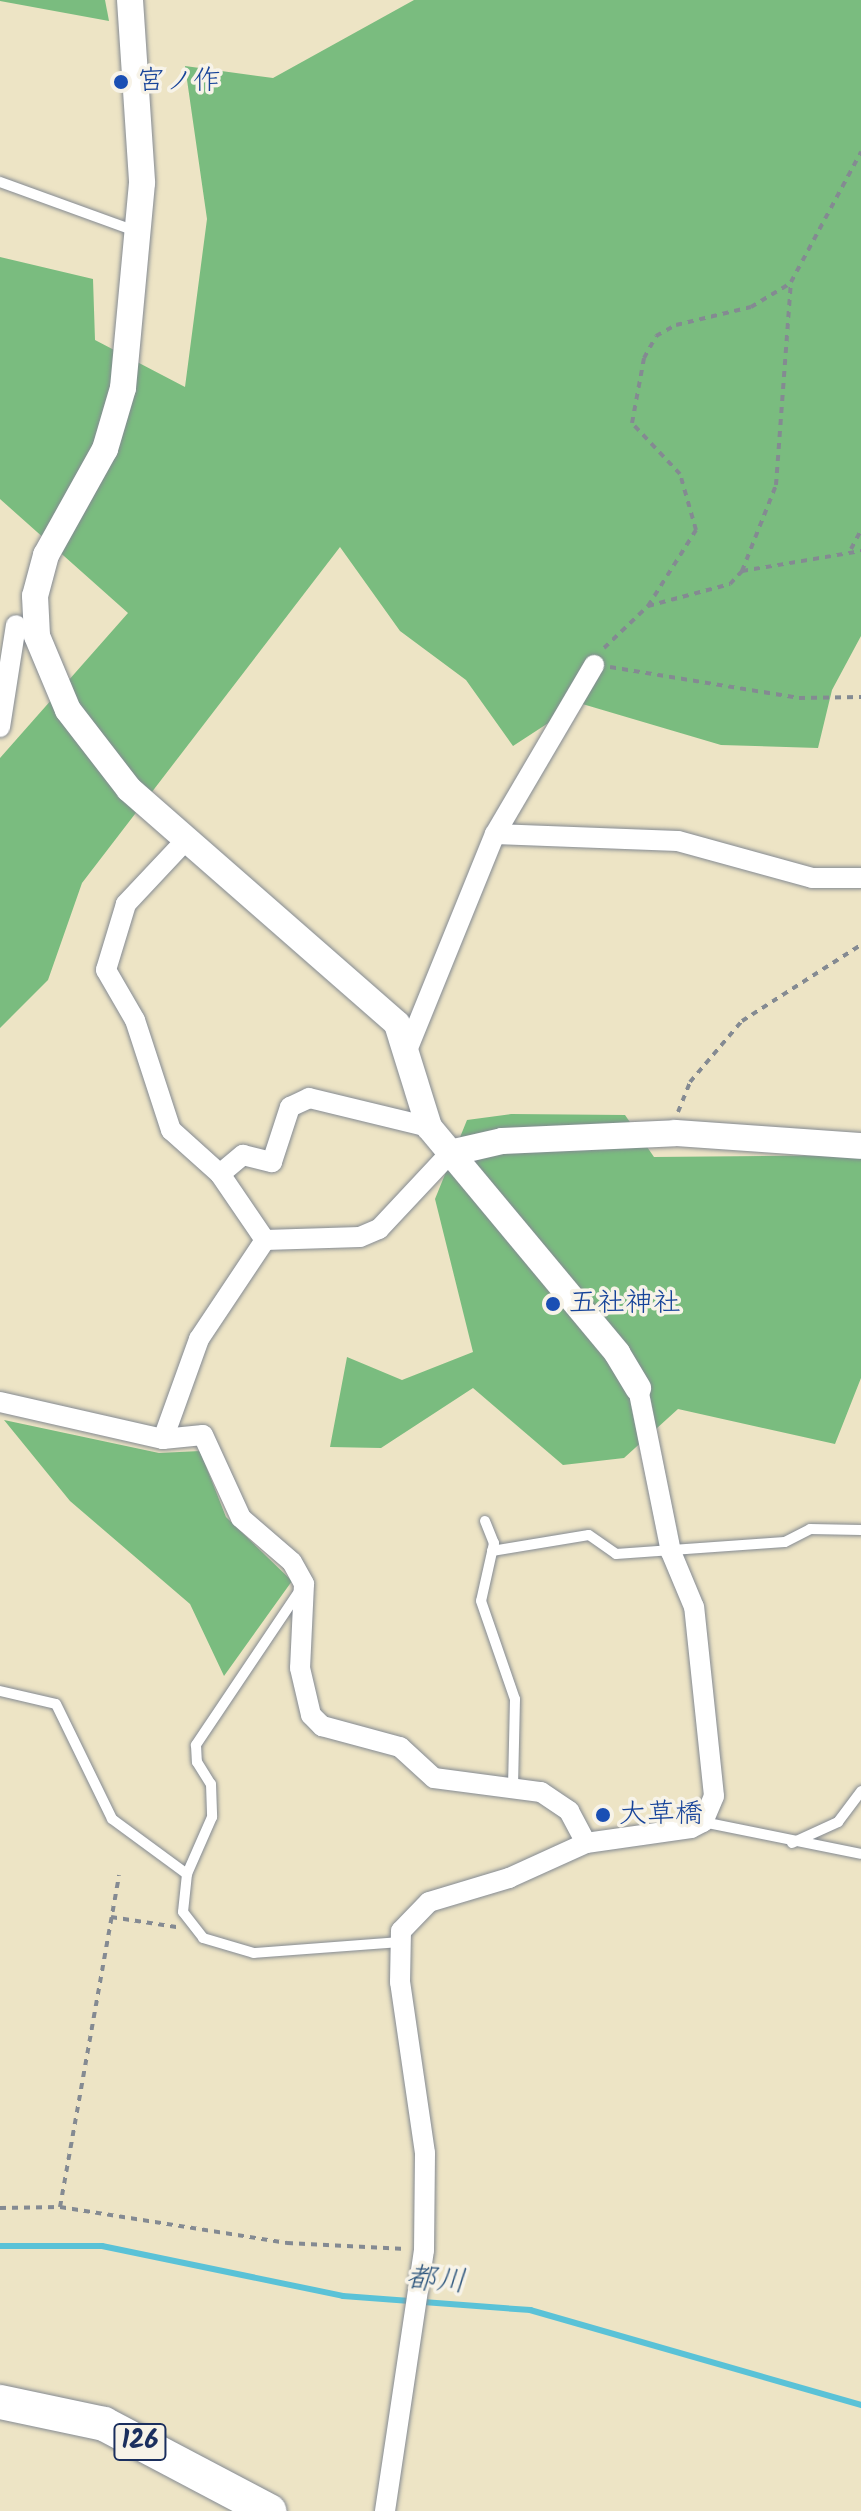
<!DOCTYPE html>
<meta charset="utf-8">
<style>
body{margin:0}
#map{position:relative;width:861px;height:2511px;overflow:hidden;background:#ede4c5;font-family:Kalam,"Klee One",sans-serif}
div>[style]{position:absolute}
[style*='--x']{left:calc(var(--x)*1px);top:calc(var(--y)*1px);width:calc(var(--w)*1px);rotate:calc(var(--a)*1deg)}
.forest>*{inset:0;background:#7abc7f}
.stream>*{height:6px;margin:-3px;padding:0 3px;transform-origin:3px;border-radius:3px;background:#5ac2d7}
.path>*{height:4px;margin-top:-2px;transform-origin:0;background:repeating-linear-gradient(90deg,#848a92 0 6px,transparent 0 12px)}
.roads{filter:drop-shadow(0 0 2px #848a92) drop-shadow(0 0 2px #848a92)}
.service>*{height:10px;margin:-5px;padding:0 5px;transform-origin:5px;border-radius:5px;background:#fff}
.minor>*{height:20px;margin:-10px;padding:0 10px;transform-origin:10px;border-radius:10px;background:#fff}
.tertiary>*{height:26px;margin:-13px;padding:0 13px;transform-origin:13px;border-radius:13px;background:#fff}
.trunk>*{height:34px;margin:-17px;padding:0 17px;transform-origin:17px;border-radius:17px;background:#fff}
.dots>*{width:22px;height:22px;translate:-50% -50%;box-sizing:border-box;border:4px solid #f7f3e8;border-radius:50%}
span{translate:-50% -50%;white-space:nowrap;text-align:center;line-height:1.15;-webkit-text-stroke:7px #f7f3e8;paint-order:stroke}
.shield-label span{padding:2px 6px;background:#f7f3e8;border:2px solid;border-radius:6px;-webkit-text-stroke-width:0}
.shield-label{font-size:26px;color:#1b2f5e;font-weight:700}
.transit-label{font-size:28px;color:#164399}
.left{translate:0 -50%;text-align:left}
.water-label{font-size:30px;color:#2b547c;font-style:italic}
</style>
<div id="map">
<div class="forest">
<div style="clip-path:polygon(0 0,105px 0,109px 21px,0 1px)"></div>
<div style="clip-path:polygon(414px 0,861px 0,861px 636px,832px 690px,818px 748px,721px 745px,579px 703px,513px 746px,466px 680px,400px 631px,340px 547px,82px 883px,48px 980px,0 1028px,0 758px,128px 613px,0 499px,0 257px,93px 279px,95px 340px,185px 387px,207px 219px,185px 66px,273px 78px)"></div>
<div style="clip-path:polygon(511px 1114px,625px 1115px,654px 1157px,861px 1155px,861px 1378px,835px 1444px,678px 1409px,624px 1458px,563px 1465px,473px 1388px,381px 1448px,330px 1447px,347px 1357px,402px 1380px,473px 1352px,435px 1199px,467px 1120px)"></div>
<div style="clip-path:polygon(4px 1420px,159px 1453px,200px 1451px,226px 1517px,292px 1581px,224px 1676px,190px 1604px,70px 1501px)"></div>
</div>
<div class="stream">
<div style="--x:0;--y:2246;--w:102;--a:0"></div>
<div style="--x:102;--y:2246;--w:246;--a:11.7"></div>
<div style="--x:343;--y:2296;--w:188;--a:4.3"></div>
<div style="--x:530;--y:2310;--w:344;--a:16"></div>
</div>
<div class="path">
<div style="--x:851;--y:549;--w:21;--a:-62"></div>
<div style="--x:742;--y:571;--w:121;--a:-9.5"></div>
<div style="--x:648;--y:606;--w:90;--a:-57.7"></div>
<div style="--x:696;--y:530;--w:58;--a:-105.9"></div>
<div style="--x:680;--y:474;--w:70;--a:-133.3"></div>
<div style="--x:632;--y:423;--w:66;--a:-79.5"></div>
<div style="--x:644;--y:358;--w:25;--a:-61"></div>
<div style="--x:656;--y:336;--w:23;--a:-29"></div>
<div style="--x:676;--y:325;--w:77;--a:-13.5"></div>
<div style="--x:751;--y:307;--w:47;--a:-31"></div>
<div style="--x:604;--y:648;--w:61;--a:-43.7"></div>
<div style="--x:648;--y:606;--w:85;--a:-15"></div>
<div style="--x:730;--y:584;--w:18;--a:-47"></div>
<div style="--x:742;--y:571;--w:92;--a:-68.4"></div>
<div style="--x:776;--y:485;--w:204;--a:-85.8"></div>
<div style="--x:791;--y:282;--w:148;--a:-61.7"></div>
<div style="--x:610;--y:667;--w:192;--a:9.3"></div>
<div style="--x:799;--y:698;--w:62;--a:-0.9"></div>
<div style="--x:678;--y:1112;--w:32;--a:-68"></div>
<div style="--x:690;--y:1082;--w:80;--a:-49.6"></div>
<div style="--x:742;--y:1021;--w:141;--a:-32.6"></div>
<div style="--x:111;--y:1917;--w:66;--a:8.7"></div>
<div style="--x:60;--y:2207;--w:337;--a:-79.9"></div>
<div style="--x:0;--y:2208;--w:60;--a:-1"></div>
<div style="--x:60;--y:2207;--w:230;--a:9"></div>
<div style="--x:287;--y:2243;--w:119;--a:2.9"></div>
</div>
<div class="roads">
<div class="service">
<div style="--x:0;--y:182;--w:144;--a:19.9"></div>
<div style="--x:485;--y:1521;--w:24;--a:68"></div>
<div style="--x:494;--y:1543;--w:59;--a:102.6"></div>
<div style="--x:481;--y:1601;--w:104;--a:70.9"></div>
<div style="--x:515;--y:1699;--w:85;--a:91.3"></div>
<div style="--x:492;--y:1551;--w:98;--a:-9.4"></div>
<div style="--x:589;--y:1535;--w:33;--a:35"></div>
<div style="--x:616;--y:1554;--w:169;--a:-4.1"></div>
<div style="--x:785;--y:1542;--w:28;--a:-27"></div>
<div style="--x:810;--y:1529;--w:51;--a:1.1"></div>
<div style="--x:300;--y:1590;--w:187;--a:123.9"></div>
<div style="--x:196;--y:1745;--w:17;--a:87"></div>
<div style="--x:197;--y:1762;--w:26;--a:58"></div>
<div style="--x:211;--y:1784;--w:33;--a:88"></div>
<div style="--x:212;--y:1817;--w:62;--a:113.7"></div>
<div style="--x:187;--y:1874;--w:38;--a:96"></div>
<div style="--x:183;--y:1912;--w:33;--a:52"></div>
<div style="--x:203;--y:1938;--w:53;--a:16.4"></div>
<div style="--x:254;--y:1953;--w:145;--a:-4.3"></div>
<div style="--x:0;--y:1691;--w:57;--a:13.1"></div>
<div style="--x:56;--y:1704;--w:128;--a:64"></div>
<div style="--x:112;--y:1819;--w:93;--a:36.3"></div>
<div style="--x:703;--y:1822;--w:161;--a:11.4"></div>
<div style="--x:792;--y:1843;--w:51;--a:-24.5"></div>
<div style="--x:838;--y:1822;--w:39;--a:-53"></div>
</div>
<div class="minor">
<div style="--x:0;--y:727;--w:103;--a:-81.1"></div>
<div style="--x:495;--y:834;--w:183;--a:2.2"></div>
<div style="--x:678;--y:841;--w:139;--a:15.4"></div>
<div style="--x:812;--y:878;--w:49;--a:0"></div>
<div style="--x:186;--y:840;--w:88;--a:133.2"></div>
<div style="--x:126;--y:904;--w:69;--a:106.9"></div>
<div style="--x:106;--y:970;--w:58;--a:59.9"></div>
<div style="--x:135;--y:1020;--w:116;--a:71.9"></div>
<div style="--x:171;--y:1130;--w:66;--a:41.9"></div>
<div style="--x:220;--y:1174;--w:80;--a:55.7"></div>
<div style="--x:408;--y:1048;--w:231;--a:-67.9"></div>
<div style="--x:495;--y:834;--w:196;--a:-59.6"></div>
<div style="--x:220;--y:1174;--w:30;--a:-40"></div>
<div style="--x:243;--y:1155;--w:30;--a:14"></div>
<div style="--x:272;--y:1162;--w:58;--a:-71.9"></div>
<div style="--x:290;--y:1107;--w:21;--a:-25"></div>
<div style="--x:309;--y:1098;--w:123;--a:13.6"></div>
<div style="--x:0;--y:1402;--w:167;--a:12.8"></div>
<div style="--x:163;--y:1439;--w:40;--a:-5.7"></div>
<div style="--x:203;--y:1435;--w:91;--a:65.4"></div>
<div style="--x:241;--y:1518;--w:67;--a:40.8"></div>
<div style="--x:292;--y:1562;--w:25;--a:61"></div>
<div style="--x:304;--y:1584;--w:84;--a:92.7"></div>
<div style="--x:300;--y:1668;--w:48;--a:76.8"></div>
<div style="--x:311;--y:1715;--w:16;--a:45"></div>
<div style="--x:322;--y:1726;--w:81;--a:15.1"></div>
<div style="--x:400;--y:1747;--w:46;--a:42.4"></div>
<div style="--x:434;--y:1778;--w:108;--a:7.5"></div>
<div style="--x:541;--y:1792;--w:34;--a:34"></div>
<div style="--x:569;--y:1811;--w:36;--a:62"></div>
<div style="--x:163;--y:1439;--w:106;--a:-70.2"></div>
<div style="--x:199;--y:1339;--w:119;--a:-56.3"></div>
<div style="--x:265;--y:1240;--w:95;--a:-1.8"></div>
<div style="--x:360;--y:1237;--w:21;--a:-23"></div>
<div style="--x:379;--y:1229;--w:104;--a:-46.9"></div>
<div style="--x:385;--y:2511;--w:264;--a:-81.5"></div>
<div style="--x:424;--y:2250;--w:97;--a:-89.4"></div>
<div style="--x:425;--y:2153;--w:173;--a:-98.3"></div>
<div style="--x:400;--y:1982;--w:51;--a:-88.9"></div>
<div style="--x:401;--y:1931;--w:40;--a:-46"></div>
<div style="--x:429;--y:1902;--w:84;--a:-16.7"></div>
<div style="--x:509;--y:1878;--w:85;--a:-24.4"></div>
<div style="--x:586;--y:1843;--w:106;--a:-8.1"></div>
<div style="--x:691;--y:1828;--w:13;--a:-27"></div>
<div style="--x:703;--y:1822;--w:28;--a:-67"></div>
<div style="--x:714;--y:1796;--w:190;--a:-96"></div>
<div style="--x:694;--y:1607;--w:60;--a:-112.7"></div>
<div style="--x:671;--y:1552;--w:167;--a:-101.4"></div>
</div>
<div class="tertiary">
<div style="--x:130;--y:0;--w:183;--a:86.2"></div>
<div style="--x:142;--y:183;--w:206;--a:95.3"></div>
<div style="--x:123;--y:388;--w:64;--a:106.4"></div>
<div style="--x:105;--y:449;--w:121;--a:119.1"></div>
<div style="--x:46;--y:555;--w:42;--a:105"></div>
<div style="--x:35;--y:596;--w:40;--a:87.1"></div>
<div style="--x:37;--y:636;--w:80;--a:67.3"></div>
<div style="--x:68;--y:710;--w:100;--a:52.3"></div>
<div style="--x:129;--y:789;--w:356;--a:41.2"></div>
<div style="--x:397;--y:1024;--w:108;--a:72.7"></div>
<div style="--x:429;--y:1127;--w:294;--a:50.2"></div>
<div style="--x:617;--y:1353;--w:41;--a:59"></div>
<div style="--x:450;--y:1153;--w:53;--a:-13"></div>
<div style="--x:502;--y:1141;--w:173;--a:-2.6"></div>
<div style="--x:675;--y:1133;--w:186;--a:4"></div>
</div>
<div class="trunk">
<div style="--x:0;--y:2402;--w:106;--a:11.9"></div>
<div style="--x:104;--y:2424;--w:187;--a:27.8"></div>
</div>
</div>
<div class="dots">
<div style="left:121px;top:82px;background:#1a4fb4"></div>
<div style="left:553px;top:1304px;background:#1a4fb4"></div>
<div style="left:603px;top:1815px;background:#1a4fb4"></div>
</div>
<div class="shield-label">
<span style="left:140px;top:2442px">126</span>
</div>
<div class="transit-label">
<span class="left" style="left:137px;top:82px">宮ノ作</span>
<span class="left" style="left:569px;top:1304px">五社神社</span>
<span class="left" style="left:619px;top:1815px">大草橋</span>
</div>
<div class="water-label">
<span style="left:436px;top:2281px;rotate:4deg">都川</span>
</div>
</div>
